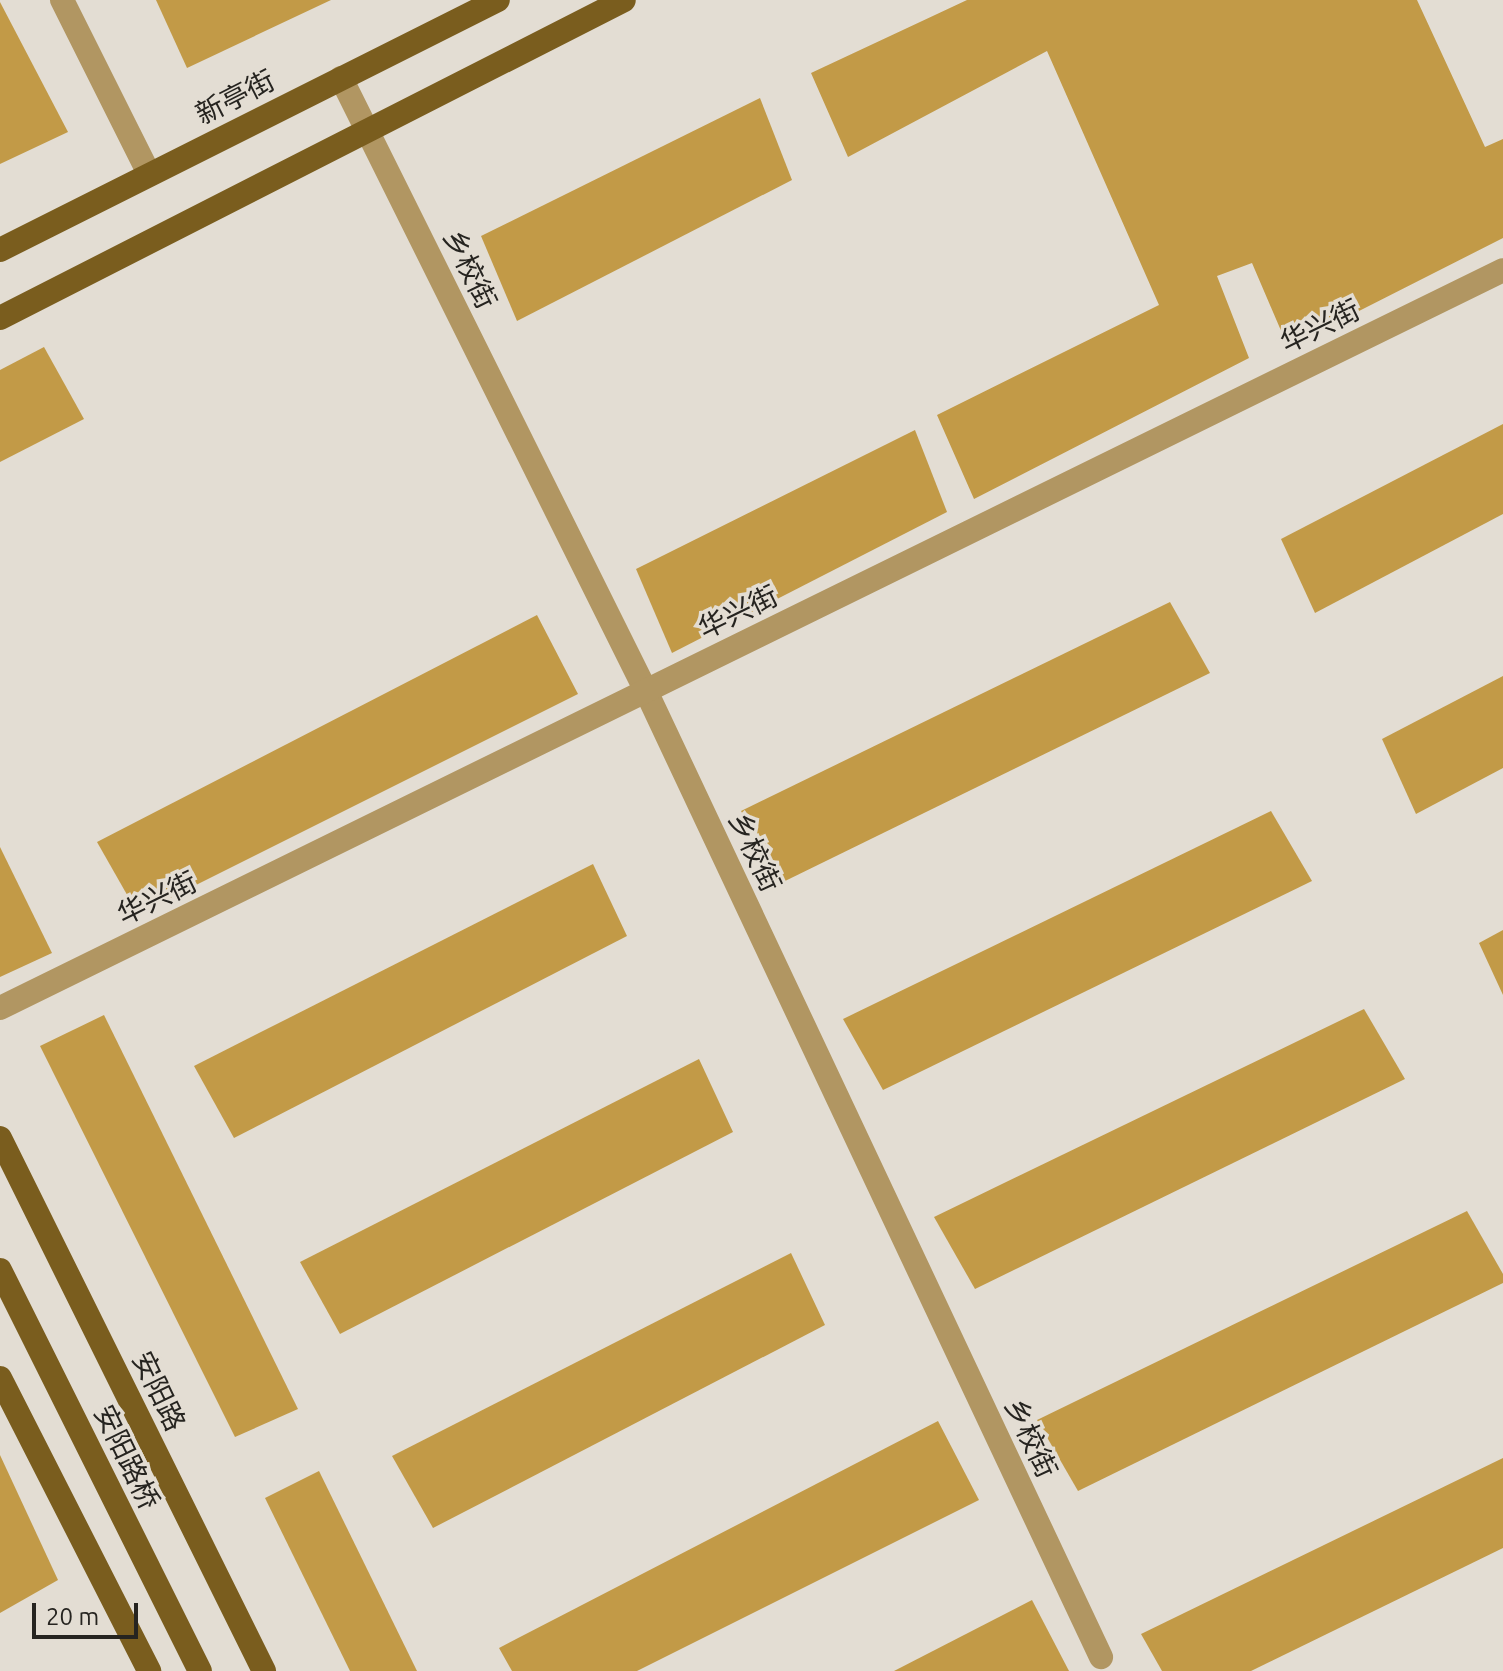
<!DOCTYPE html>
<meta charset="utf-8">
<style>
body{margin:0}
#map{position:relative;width:1503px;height:1671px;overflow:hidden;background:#e3ddd3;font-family:Ubuntu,"Noto Sans SC",sans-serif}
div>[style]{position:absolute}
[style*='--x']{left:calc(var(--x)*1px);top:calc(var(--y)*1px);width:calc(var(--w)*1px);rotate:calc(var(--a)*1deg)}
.building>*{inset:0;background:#c29a47}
.minor>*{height:24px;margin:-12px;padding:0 12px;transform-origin:12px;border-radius:12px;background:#b19662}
.major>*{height:24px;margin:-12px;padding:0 12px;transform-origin:12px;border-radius:12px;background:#7a5d1e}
span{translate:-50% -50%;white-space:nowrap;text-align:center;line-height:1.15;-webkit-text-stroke:7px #e3ddd3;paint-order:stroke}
.street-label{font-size:28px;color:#262420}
.scale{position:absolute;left:32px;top:1603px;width:106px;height:36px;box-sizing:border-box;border:4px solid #262420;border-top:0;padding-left:10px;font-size:24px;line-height:28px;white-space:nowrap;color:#262420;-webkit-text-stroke:6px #e3ddd3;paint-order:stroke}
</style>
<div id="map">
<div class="building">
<div style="clip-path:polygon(156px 0,331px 0,187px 68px)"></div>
<div style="clip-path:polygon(967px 0,1417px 0,1485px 147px,1503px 139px,1503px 238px,1288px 347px,1252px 263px,1217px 276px,1249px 358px,974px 499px,937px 415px,1159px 305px,1047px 51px,848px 157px,811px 73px)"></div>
<div style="clip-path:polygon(0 2px,68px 132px,0 164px)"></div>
<div style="clip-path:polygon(760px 98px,792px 180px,517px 321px,481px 236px)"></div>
<div style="clip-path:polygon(44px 347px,84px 419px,0 462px,0 370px)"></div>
<div style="clip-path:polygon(1503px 424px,1503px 514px,1315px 613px,1281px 539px)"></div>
<div style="clip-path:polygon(915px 430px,947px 512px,672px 653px,636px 569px)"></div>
<div style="clip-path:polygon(1170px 602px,1210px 673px,781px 883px,741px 811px)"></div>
<div style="clip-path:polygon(537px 615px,578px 694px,138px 914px,97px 842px)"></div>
<div style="clip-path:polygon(1503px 676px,1503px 768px,1416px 814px,1382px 739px)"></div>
<div style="clip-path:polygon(1271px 811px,1312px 881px,883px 1090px,843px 1019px)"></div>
<div style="clip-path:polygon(0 847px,52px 953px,0 977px)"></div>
<div style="clip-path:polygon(593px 864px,627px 936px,234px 1138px,194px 1066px)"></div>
<div style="clip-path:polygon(1503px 930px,1503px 995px,1479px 943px)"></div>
<div style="clip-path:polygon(1364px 1009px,1405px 1079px,975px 1289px,934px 1217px)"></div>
<div style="clip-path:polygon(104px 1015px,298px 1409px,235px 1437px,40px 1046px)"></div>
<div style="clip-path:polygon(699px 1059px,733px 1132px,340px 1334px,300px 1262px)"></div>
<div style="clip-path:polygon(1467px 1211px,1503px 1274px,1503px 1283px,1078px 1491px,1037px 1420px)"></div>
<div style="clip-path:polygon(791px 1253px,825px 1325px,433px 1528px,392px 1456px)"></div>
<div style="clip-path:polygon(938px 1421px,979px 1500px,637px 1671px,512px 1671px,499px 1648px)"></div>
<div style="clip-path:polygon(0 1455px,58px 1580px,0 1613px)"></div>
<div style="clip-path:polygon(1503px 1458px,1503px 1548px,1251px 1671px,1162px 1671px,1141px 1634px)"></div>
<div style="clip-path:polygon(319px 1471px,417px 1671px,350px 1671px,265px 1498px)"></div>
<div style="clip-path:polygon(1032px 1600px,1069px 1671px,894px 1671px)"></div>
</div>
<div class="minor">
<div style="--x:62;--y:0;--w:195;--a:63.4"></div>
<div style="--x:341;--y:78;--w:685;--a:63.55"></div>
<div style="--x:646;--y:691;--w:1068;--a:64.78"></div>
<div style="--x:0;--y:1008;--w:1674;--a:-26.15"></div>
</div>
<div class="major">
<div style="--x:0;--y:250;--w:557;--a:-26.66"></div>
<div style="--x:0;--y:318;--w:700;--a:-27"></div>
<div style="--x:0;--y:1138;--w:595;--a:63.65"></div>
<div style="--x:0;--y:1270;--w:448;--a:63.5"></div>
<div style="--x:0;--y:1378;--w:329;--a:63"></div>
</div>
<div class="street-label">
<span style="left:235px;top:97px;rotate:-27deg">新亭街</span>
<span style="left:470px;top:269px;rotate:64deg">乡校街</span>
<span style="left:1320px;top:326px;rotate:-26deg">华兴街</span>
<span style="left:738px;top:612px;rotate:-26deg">华兴街</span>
<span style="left:755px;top:852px;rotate:65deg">乡校街</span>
<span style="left:157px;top:898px;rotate:-26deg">华兴街</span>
<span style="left:159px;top:1391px;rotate:64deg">安阳路</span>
<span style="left:1031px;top:1438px;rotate:65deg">乡校街</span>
<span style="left:127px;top:1457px;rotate:64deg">安阳路桥</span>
</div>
<div class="scale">20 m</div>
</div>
